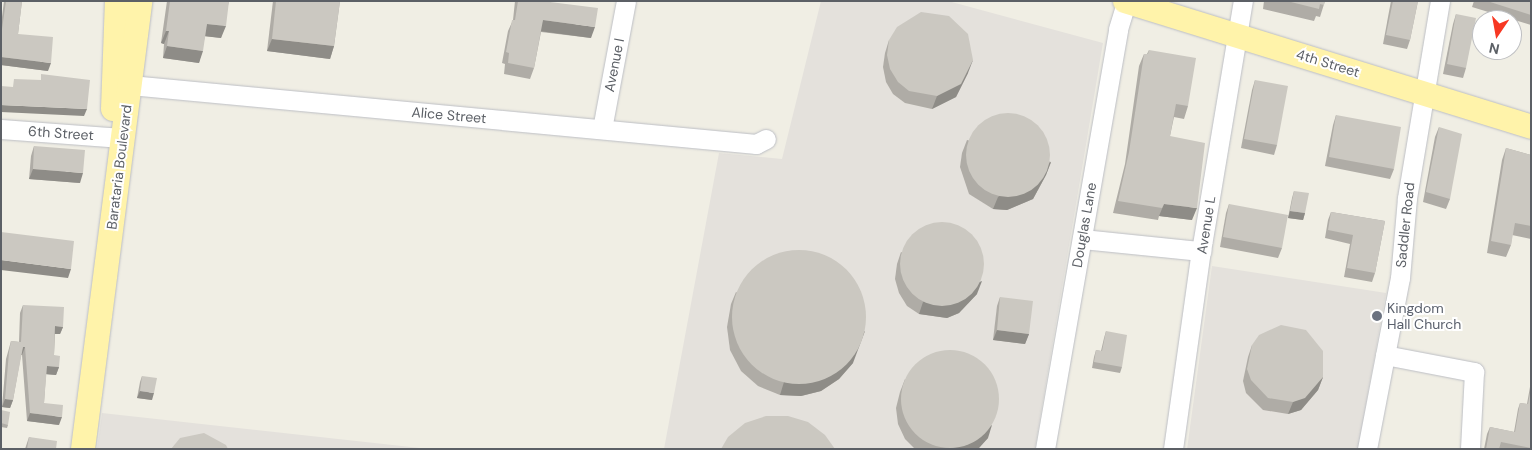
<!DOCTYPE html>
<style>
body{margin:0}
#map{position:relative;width:1532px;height:450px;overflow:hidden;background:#f0eee4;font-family:"DM Sans",sans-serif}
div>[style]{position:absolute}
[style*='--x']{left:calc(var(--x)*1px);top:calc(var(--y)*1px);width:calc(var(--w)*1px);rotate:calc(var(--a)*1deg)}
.industrial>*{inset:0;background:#e4e1dc}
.roads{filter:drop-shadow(0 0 1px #bcbec4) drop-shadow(0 0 1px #bcbec4)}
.minor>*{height:19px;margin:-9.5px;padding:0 9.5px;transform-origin:9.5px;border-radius:9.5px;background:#fff}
.major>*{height:24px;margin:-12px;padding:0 12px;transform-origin:12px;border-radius:12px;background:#fff3aa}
.wall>*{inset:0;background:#afaca6}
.shaded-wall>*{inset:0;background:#8e8c87}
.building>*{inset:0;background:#cbc8c1}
.round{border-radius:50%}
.dots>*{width:14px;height:14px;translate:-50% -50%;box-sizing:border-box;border:2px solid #fff;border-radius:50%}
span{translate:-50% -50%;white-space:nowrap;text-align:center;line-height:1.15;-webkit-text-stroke:4px #fff;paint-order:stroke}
.street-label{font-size:14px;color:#5c6066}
.worship-label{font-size:14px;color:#5b616d}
.left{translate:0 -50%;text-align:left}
.frame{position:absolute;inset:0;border:2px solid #5c6066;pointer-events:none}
.north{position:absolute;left:1472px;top:10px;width:50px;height:50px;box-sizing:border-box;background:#fff;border:1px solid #bebfc2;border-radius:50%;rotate:192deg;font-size:14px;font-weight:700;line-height:20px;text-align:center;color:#5c6066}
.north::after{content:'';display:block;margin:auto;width:18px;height:22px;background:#f73823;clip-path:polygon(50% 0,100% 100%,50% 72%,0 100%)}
</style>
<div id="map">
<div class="industrial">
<div style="clip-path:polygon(821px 1px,948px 1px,1103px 43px,1035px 449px,664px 449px,719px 153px,782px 159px)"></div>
<div style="clip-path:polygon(1212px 266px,1386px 293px,1358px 449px,1187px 449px)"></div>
<div style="clip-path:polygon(102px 413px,429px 449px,97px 449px)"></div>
</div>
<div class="roads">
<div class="minor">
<div style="--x:130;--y:85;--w:629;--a:5.38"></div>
<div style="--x:756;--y:144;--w:11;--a:-27"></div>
<div style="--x:1;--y:129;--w:121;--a:4.3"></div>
<div style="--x:602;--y:129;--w:130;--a:-79.4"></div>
<div style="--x:1082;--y:239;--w:120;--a:5.8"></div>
<div style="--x:1385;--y:355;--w:91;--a:10.8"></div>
<div style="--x:1474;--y:372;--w:77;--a:93"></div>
<div style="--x:1045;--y:449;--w:426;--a:-80.1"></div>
<div style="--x:1118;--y:29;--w:28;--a:-73"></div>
<div style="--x:1173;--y:449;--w:200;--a:-82"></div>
<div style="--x:1201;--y:251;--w:254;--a:-80.5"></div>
<div style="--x:1367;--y:449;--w:174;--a:-79.1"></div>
<div style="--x:1400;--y:278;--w:80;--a:-85"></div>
<div style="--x:1407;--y:198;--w:200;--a:-80.5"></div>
</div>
<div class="major">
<div style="--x:1125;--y:1;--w:425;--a:17.2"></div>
<div style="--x:113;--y:109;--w:108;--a:-87.9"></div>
<div style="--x:83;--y:449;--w:452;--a:-82.7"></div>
</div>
</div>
<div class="wall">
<div style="clip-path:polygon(4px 1px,22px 1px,18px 34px,48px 71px,1px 65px,1px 25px)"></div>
<div style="clip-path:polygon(167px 1px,229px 1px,221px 38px,205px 36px,199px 63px,163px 58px,164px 44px,161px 43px)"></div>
<div style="clip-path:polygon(273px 1px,340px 1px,334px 46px,330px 59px,267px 51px)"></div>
<div style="clip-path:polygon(515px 1px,550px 1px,550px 2px,591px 38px,541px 32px,534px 68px,530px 79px,504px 74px,505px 64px,502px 63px,508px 31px,513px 20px)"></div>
<div style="clip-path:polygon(1264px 1px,1325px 1px,1320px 17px,1316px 16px,1314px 21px,1263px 9px)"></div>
<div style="clip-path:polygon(1391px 1px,1418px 1px,1410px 40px,1407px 49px,1383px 44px)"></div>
<div style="clip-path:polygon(1474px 1px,1531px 1px,1531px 25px,1472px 7px)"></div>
<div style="clip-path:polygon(1456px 14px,1466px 68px,1463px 78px,1443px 74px,1453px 24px)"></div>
<div style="clip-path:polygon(889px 40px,968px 73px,956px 97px,932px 109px,905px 103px,893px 94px,886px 82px,883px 67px,885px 53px)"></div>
<div style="clip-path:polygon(1149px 50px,1188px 106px,1184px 119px,1174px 117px,1170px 136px,1192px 220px,1159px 216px,1158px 220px,1113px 213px,1125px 164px,1139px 66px,1144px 54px,1147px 54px)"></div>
<div style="clip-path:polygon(1255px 80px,1277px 145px,1274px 155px,1241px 148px,1252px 90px)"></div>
<div style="clip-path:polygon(1336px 115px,1394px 169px,1390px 179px,1325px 166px,1333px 125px)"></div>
<div style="clip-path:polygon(1439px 127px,1450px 199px,1446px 209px,1423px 202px,1435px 137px)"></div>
<div style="clip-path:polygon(967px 140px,1051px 162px,1046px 175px,1033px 199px,1007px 210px,993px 209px,969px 194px,960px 167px,962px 153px)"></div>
<div style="clip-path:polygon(34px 146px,80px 183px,29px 179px,31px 156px)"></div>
<div style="clip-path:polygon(1506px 148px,1531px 155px,1531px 239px,1512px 235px,1511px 245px,1506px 257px,1487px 253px,1502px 160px)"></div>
<div style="clip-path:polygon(1294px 191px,1305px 213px,1303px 220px,1288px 218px,1292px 198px)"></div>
<div style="clip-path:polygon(1229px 204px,1282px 248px,1278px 258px,1220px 247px,1226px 213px)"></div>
<div style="clip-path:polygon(1331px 212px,1385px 221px,1375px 273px,1372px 282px,1344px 277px,1350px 244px,1325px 238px,1328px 220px)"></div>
<div style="clip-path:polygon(901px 252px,977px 294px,959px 313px,947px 318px,919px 314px,907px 306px,899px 293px,895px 279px,897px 264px)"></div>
<div style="clip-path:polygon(736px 292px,853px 363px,839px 379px,821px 391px,801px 396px,780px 395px,758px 386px,741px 371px,730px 350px,727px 327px,731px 304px)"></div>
<div style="clip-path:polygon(1000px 297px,1029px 334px,1025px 344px,993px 340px,997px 306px)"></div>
<div style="clip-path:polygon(23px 305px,63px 327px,60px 334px,55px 334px,54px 355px,59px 367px,56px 375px,46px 374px,44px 403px,59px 425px,27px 421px,22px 355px,21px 355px,13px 400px,10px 408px,2px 407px,6px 359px,11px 341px,19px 342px,20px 313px)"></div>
<div style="clip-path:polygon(1106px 331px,1122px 367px,1120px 373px,1092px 368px,1094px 357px,1096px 350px,1101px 351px,1104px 338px)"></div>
<div style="clip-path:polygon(1252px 345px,1323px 377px,1318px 390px,1301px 410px,1288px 414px,1263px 410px,1246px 393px,1243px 381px,1248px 357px)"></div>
<div style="clip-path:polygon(142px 376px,152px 400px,137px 398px,140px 382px)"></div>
<div style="clip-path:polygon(905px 379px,988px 438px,978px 449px,915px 449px,905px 439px,898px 424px,896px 408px,900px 392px)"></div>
<div style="clip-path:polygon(1531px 381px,1531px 449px,1484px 449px,1487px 434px,1490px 427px,1514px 432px,1518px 409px,1520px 403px,1527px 404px)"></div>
<div style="clip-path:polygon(1px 410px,8px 425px,7px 428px,1px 427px)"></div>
<div style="clip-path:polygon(29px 437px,56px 449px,25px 449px)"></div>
</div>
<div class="shaded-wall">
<div style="clip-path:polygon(543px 20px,595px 27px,591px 38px,539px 31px)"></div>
<div style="clip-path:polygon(207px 24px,226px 26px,221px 38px,203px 36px)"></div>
<div style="clip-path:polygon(166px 31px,169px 31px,164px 44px,161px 43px)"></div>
<div style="clip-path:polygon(272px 39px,334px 46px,330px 59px,267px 51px)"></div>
<div style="clip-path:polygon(167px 46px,203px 51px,199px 63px,163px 58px)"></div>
<div style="clip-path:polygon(1px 57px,51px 63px,48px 71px,1px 65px)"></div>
<div style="clip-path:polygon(973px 60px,968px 73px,956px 97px,932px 109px,937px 96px)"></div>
<div style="clip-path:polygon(1px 105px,87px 109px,84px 116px,1px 112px)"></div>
<div style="clip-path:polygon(1051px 162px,1046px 175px,1033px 199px,1007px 210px,993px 209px,998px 197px)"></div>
<div style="clip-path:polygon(33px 169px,83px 173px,80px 183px,29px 179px)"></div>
<div style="clip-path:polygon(1164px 204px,1197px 208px,1192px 220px,1159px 216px)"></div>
<div style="clip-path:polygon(1290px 211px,1305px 213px,1303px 220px,1288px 218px)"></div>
<div style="clip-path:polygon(1px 260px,71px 269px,68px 278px,1px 270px)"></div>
<div style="clip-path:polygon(982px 281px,977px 294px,959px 313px,947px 318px,919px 314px,923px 302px)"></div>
<div style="clip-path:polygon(55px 326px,63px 327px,60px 334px,52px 334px)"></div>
<div style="clip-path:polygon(997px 330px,1029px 334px,1025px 344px,993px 340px)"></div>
<div style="clip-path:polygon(865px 331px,853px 363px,839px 379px,821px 391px,801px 396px,780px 395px,784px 382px)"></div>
<div style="clip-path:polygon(23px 347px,25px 347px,22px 355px,20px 355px)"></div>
<div style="clip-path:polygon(47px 366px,59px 367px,56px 375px,44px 374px)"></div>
<div style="clip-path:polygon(1323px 377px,1318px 390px,1301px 410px,1288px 414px,1293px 402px)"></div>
<div style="clip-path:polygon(140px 391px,154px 393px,152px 400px,137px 398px)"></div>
<div style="clip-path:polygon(5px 399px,13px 400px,10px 408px,2px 407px)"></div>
<div style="clip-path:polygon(30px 413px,62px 417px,59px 425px,27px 421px)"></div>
<div style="clip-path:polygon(992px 425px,988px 438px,978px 449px,951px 449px)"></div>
</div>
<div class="building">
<div style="clip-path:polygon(6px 1px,22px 1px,18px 34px,53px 37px,51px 63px,1px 57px,1px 36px)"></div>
<div style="clip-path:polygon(170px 1px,229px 1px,226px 26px,207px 24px,203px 51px,167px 46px,169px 31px,166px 31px)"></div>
<div style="clip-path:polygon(276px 1px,340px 1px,334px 46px,272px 39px)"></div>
<div style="clip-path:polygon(518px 1px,550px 1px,550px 2px,598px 8px,595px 27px,543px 20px,534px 68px,508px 63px,509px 53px,506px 52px,512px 20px,515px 20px)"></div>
<div style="clip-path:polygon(1287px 1px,1325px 1px,1324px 5px,1320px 4px,1319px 9px)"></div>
<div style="clip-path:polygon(1393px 1px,1418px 1px,1410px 40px,1386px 35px)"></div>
<div style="clip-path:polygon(1487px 1px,1531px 1px,1531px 15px)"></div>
<div style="clip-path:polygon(921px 12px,949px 16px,968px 34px,973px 60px,961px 84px,937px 96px,909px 91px,898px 82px,890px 69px,887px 55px,889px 40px,897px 27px)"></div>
<div style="clip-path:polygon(1456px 14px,1476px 18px,1466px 68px,1447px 64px)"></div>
<div style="clip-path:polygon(1149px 50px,1196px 58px,1188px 106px,1176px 104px,1170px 136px,1205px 143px,1197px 208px,1164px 204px,1162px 208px,1118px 201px,1129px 152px,1144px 54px,1148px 54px)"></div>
<div style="clip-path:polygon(41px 74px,90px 80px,87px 109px,1px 105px,1px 86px,13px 87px,14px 79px,41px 80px)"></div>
<div style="clip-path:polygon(1255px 80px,1288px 86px,1277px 145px,1244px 139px)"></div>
<div class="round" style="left:966px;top:113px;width:84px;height:84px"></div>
<div style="clip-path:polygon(1336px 115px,1401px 127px,1394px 169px,1329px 157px)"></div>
<div style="clip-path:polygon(1439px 127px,1462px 134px,1450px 199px,1426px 192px)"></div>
<div style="clip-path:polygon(34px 146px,85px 150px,83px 173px,33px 169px)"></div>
<div style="clip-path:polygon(1506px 148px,1531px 155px,1531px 226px,1515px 223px,1511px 245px,1491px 241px)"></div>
<div style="clip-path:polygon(1294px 191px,1309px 193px,1305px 213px,1290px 211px)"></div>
<div style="clip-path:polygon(1229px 204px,1288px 215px,1282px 248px,1223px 237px)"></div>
<div style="clip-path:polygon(1331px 212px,1385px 221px,1375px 273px,1347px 268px,1353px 235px,1328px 230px)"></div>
<div class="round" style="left:900px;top:222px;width:84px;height:84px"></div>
<div style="clip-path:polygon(1px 232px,74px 241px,71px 269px,1px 260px)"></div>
<div class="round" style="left:732px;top:250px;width:134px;height:134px"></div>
<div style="clip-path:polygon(1000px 297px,1033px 301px,1029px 334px,997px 330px)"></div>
<div style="clip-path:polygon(23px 305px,64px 307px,63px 327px,55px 326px,54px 355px,60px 356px,59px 367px,47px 366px,44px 403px,63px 405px,62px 417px,30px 413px,25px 347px,23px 347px,13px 400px,5px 399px,9px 352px,11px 341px,21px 342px)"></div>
<div style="clip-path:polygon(1281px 325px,1306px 330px,1323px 351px,1323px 377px,1305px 398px,1293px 402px,1268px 398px,1251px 380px,1247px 369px,1252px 345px,1259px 335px)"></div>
<div style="clip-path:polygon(1106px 331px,1127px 335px,1122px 367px,1094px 362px,1096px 350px,1102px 351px)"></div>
<div class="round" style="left:901px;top:350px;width:98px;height:98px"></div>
<div style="clip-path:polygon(142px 376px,157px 378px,154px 393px,140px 391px)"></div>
<div style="clip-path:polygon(1531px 388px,1531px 448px,1501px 442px,1499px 449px,1486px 449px,1490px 427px,1515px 432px,1520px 403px,1528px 404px)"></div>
<div style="clip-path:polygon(1px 410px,10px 412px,8px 425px,1px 423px)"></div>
<div style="clip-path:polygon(766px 416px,788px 416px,808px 422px,825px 435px,835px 449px,721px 449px,728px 437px,745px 423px)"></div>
<div style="clip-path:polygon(204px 433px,226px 445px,228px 449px,171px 449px,180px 438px)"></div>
<div style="clip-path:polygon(29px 437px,57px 441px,56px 449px,27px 449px)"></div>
</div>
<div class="dots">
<div style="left:1377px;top:316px;background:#6b7280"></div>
</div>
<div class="street-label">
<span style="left:1328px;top:63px;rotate:17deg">4th Street</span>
<span style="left:614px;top:65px;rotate:-79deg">Avenue I</span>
<span style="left:449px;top:115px;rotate:5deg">Alice Street</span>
<span style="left:61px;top:133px;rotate:4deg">6th Street</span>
<span style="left:119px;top:167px;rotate:-83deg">Barataria Boulevard</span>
<span style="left:1084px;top:225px;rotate:-80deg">Douglas Lane</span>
<span style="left:1206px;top:225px;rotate:-81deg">Avenue L</span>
<span style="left:1405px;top:225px;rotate:-84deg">Saddler Road</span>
</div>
<div class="worship-label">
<span class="left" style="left:1387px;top:316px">Kingdom<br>Hall Church</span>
</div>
<div class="frame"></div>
<div class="north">N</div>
</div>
